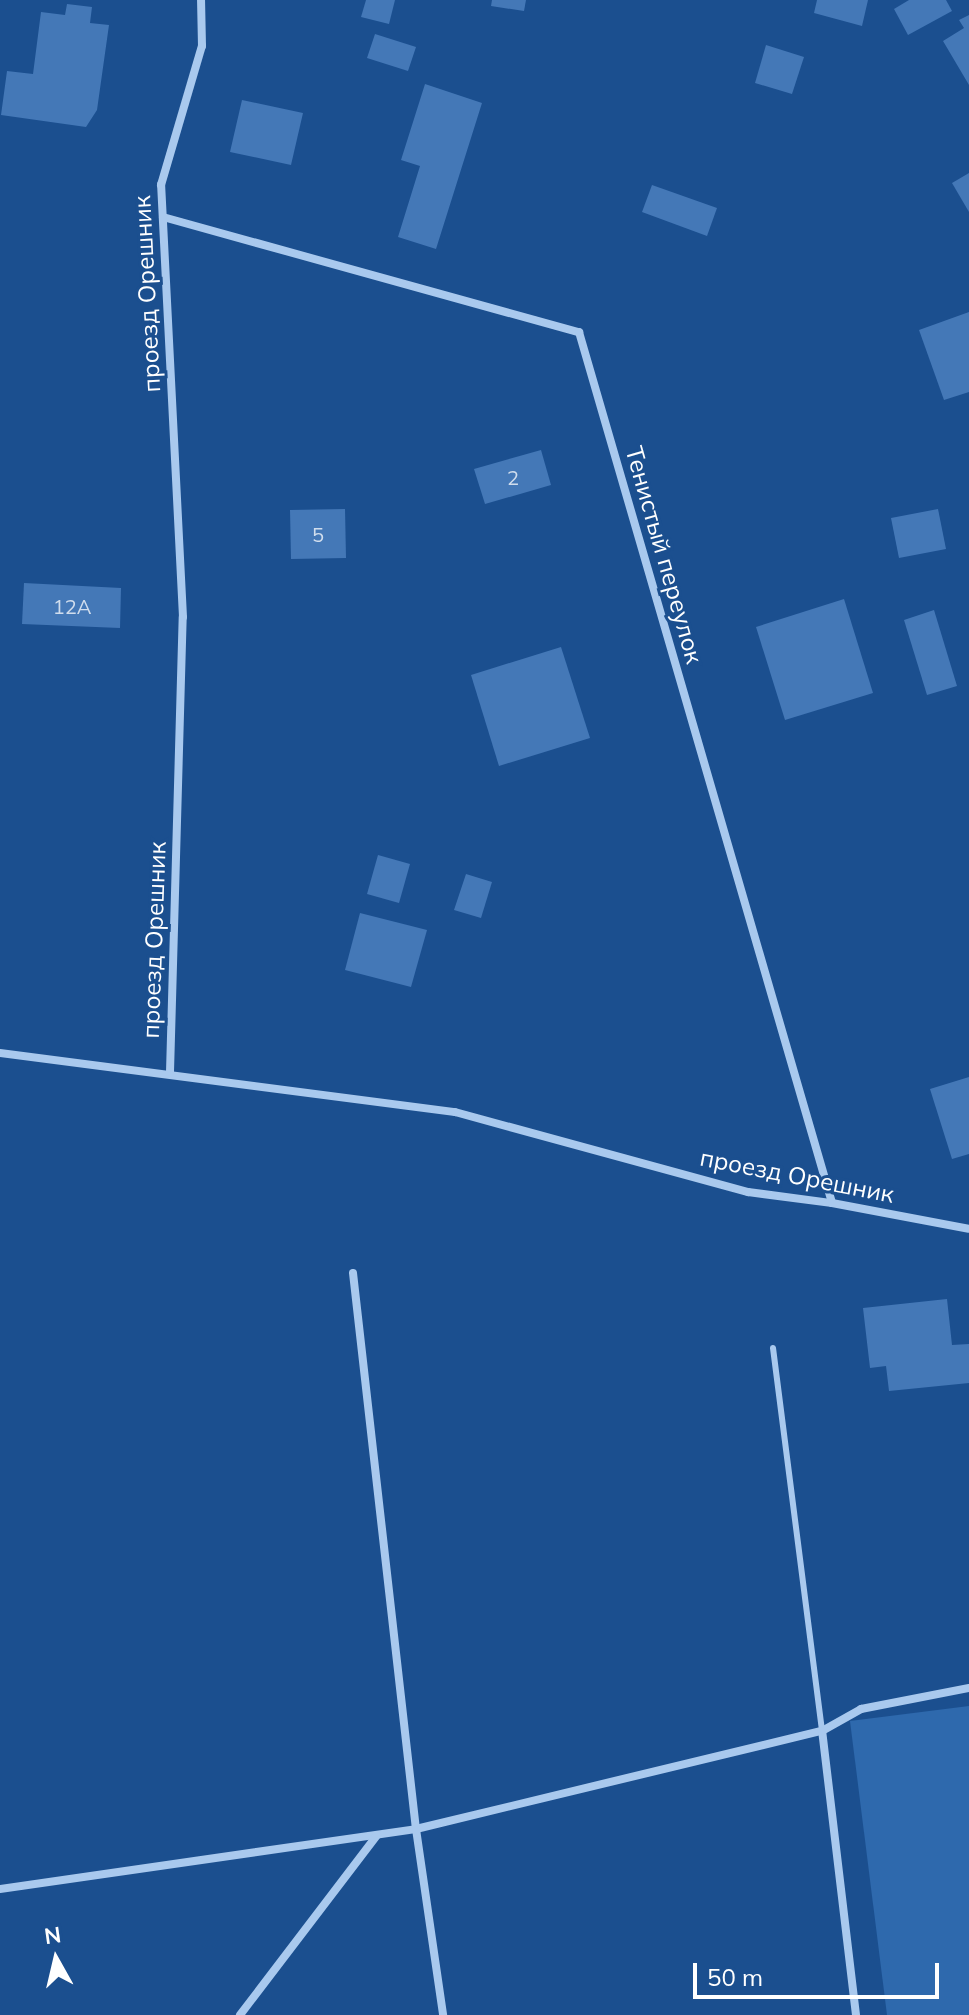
<!DOCTYPE html>
<meta charset="utf-8">
<style>
body{margin:0}
#map{position:relative;width:969px;height:2015px;overflow:hidden;background:#1b4f8f;font-family:Mulish,sans-serif}
div>[style]{position:absolute}
[style*='--x']{left:calc(var(--x)*1px);top:calc(var(--y)*1px);width:calc(var(--w)*1px);rotate:calc(var(--a)*1deg)}
.green>*{inset:0;background:#2e69ad}
.building>*{inset:0;background:#4478b7}
.service>*{height:6px;margin:-3px;padding:0 3px;transform-origin:3px;border-radius:3px;background:#a9c9ee}
.minor>*{height:8px;margin:-4px;padding:0 4px;transform-origin:4px;border-radius:4px;background:#a9c9ee}
span{translate:-50% -50%;white-space:nowrap;text-align:center;line-height:1.15;-webkit-text-stroke:6px #1b4f8f;paint-order:stroke}
.number-label{font-size:20px;color:#d0dded}
.number-label span{-webkit-text-stroke-width:0}
.street-label{font-size:24px;color:#fff}
.north{position:absolute;left:16px;top:1919px;width:80px;height:80px;-webkit-text-stroke:6px #1b4f8f;paint-order:stroke;rotate:352deg;font-size:22px;font-weight:700;line-height:32px;text-align:center;color:#fff}
.north::after{content:'';display:block;margin:auto;width:28px;height:36px;background:#fff;clip-path:polygon(50% 0,100% 100%,50% 72%,0 100%)}
.scale{position:absolute;left:693px;top:1963px;width:246px;height:36px;box-sizing:border-box;border:4px solid #fff;border-top:0;padding-left:10px;font-size:24px;line-height:28px;white-space:nowrap;color:#fff;-webkit-text-stroke:6px #1b4f8f;paint-order:stroke}
</style>
<div id="map">
<div class="green">
<div style="clip-path:polygon(969px 1706px,969px 2015px,887px 2015px,850px 1721px)"></div>
</div>
<div class="building">
<div style="clip-path:polygon(366px 0,395px 0,389px 24px,361px 17px)"></div>
<div style="clip-path:polygon(492px 0,526px 0,524px 11px,491px 6px)"></div>
<div style="clip-path:polygon(817px 0,868px 0,862px 26px,814px 13px)"></div>
<div style="clip-path:polygon(909px 0,946px 0,952px 11px,908px 35px,894px 9px)"></div>
<div style="clip-path:polygon(67px 4px,92px 7px,90px 23px,109px 25px,97px 110px,86px 127px,1px 115px,7px 71px,33px 74px,41px 12px,65px 15px)"></div>
<div style="clip-path:polygon(969px 15px,969px 85px,943px 41px,964px 28px,959px 20px)"></div>
<div style="clip-path:polygon(375px 34px,416px 47px,408px 71px,367px 58px)"></div>
<div style="clip-path:polygon(766px 45px,804px 57px,792px 94px,755px 83px)"></div>
<div style="clip-path:polygon(425px 84px,482px 103px,436px 249px,398px 237px,420px 166px,401px 160px)"></div>
<div style="clip-path:polygon(242px 100px,303px 113px,291px 165px,230px 152px)"></div>
<div style="clip-path:polygon(969px 173px,969px 212px,952px 183px)"></div>
<div style="clip-path:polygon(652px 185px,717px 208px,707px 236px,642px 212px)"></div>
<div style="clip-path:polygon(969px 312px,969px 392px,944px 400px,919px 330px)"></div>
<div style="clip-path:polygon(541px 450px,551px 485px,485px 504px,474px 469px)"></div>
<div style="clip-path:polygon(345px 509px,346px 558px,291px 559px,290px 510px)"></div>
<div style="clip-path:polygon(938px 509px,946px 549px,899px 558px,891px 518px)"></div>
<div style="clip-path:polygon(24px 583px,121px 588px,120px 628px,22px 624px)"></div>
<div style="clip-path:polygon(844px 599px,873px 693px,785px 720px,756px 627px)"></div>
<div style="clip-path:polygon(934px 610px,957px 686px,927px 695px,904px 620px)"></div>
<div style="clip-path:polygon(561px 647px,590px 738px,499px 766px,471px 675px)"></div>
<div style="clip-path:polygon(378px 855px,410px 864px,399px 903px,367px 894px)"></div>
<div style="clip-path:polygon(466px 874px,492px 882px,481px 918px,454px 910px)"></div>
<div style="clip-path:polygon(360px 913px,427px 930px,411px 987px,345px 970px)"></div>
<div style="clip-path:polygon(969px 1077px,969px 1154px,952px 1159px,930px 1089px)"></div>
<div style="clip-path:polygon(947px 1299px,952px 1345px,969px 1344px,969px 1383px,889px 1391px,886px 1366px,870px 1368px,863px 1308px)"></div>
</div>
<div class="service">
<div style="--x:773;--y:1348;--w:386;--a:82.7"></div>
</div>
<div class="minor">
<div style="--x:163;--y:217;--w:432;--a:15.5"></div>
<div style="--x:579;--y:332;--w:907;--a:73.8"></div>
<div style="--x:0;--y:1053;--w:459;--a:7.4"></div>
<div style="--x:455;--y:1112;--w:304;--a:15.3"></div>
<div style="--x:748;--y:1192;--w:85;--a:7.5"></div>
<div style="--x:832;--y:1203;--w:139;--a:10.7"></div>
<div style="--x:170;--y:1072;--w:455;--a:-88.4"></div>
<div style="--x:183;--y:617;--w:433;--a:-92.9"></div>
<div style="--x:161;--y:185;--w:145;--a:-73.6"></div>
<div style="--x:202;--y:46;--w:46;--a:-91.2"></div>
<div style="--x:353;--y:1273;--w:560;--a:83.54"></div>
<div style="--x:416;--y:1829;--w:188;--a:81.7"></div>
<div style="--x:0;--y:1889;--w:420;--a:-8.2"></div>
<div style="--x:416;--y:1829;--w:418;--a:-13.6"></div>
<div style="--x:240;--y:2015;--w:226;--a:-52.7"></div>
<div style="--x:856;--y:2015;--w:286;--a:-96.8"></div>
<div style="--x:822;--y:1731;--w:45;--a:-29.4"></div>
<div style="--x:861;--y:1709;--w:110;--a:-11"></div>
</div>
<div class="number-label">
<span style="left:513px;top:477px">2</span>
<span style="left:318px;top:534px">5</span>
<span style="left:72px;top:606px">12А</span>
</div>
<div class="street-label">
<span style="left:147px;top:294px;rotate:-93deg">проезд Орешник</span>
<span style="left:664px;top:555px;rotate:74deg">Тенистый переулок</span>
<span style="left:154px;top:940px;rotate:-88deg">проезд Орешник</span>
<span style="left:797px;top:1176px;rotate:11deg">проезд Орешник</span>
</div>
<div class="north">N</div>
<div class="scale">50 m</div>
</div>
